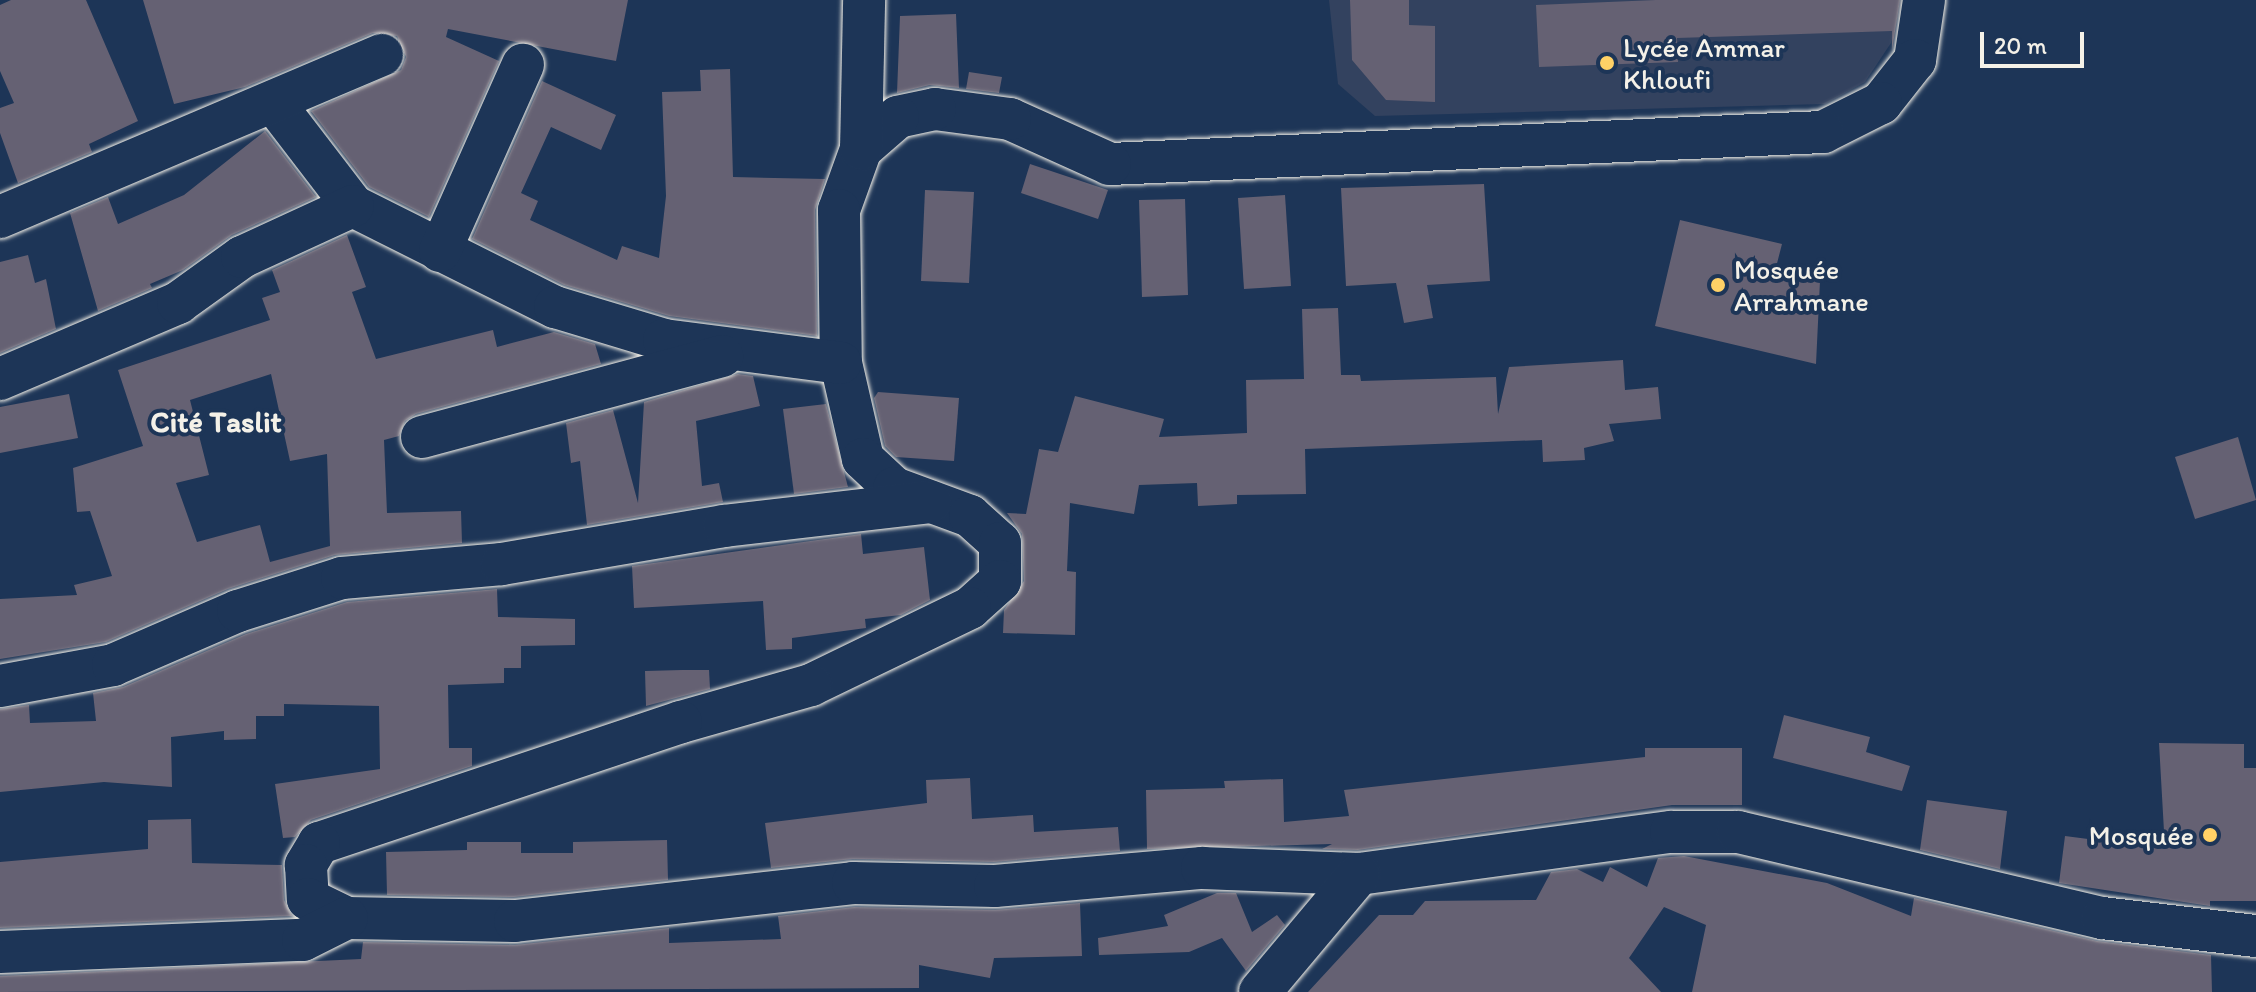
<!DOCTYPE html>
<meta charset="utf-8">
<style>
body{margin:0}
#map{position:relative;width:2256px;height:992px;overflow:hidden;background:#1d3557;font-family:Itim,sans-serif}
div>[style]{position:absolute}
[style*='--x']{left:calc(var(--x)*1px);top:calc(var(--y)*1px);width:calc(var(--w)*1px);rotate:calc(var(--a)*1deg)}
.built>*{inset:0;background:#33425f}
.building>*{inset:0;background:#656173}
.roads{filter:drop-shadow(0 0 2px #f4f1e8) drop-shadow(0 0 2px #f4f1e8)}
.minor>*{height:42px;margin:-21px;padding:0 21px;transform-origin:21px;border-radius:21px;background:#1d3557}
.dots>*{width:22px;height:22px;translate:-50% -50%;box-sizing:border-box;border:4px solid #1d3557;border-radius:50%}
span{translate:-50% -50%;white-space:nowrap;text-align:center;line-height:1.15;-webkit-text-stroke:8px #1d3557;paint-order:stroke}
.poi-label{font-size:28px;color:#f4f1e8}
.left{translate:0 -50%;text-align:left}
.right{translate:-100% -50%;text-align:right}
.neighbourhood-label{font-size:30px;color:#f4f1e8;font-weight:700}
.scale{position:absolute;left:1980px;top:32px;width:104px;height:36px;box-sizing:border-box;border:4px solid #f4f1e8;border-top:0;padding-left:10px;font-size:24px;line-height:28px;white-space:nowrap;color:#f4f1e8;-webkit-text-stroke:6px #1d3557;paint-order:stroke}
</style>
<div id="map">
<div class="built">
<div style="clip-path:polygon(1329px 0,1903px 0,1891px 43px,1865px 82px,1825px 104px,1375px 116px,1338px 84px)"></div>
</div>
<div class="building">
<div style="clip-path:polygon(11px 0,86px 0,138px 121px,89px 144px,92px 152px,18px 183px,0 133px,0 108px,14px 103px,0 71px,0 5px)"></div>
<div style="clip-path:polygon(143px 0,628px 0,616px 61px,448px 29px,446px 37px,499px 61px,429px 217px,369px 187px,311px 111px,401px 70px,406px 57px,397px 36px,373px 33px,245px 87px,174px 104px)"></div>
<div style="clip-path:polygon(1350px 0,1409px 0,1409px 25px,1435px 26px,1435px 102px,1386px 100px,1352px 60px)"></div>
<div style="clip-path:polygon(1656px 0,1900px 0,1892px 50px,1892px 31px,1677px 38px,1678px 62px,1539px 67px,1536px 5px)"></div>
<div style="clip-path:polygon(956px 14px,959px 88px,930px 85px,897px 93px,900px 16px)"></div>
<div style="clip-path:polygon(730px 69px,733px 177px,825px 179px,815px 210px,817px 336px,669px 316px,564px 285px,472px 239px,542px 81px,616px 115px,601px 150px,551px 127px,521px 193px,538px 201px,530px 220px,617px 260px,622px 246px,659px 258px,666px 196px,662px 92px,701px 91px,700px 70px)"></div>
<div style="clip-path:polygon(969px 72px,1002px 77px,999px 93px,966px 89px)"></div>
<div style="clip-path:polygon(265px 131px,316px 197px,232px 235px,183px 270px,150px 284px,152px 288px,98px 311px,70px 213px,108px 197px,118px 224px,184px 195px)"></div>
<div style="clip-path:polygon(1030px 164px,1108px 190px,1098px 219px,1021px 193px)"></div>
<div style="clip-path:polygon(1484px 184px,1490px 281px,1427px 285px,1433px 318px,1404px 323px,1396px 283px,1346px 286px,1341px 188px)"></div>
<div style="clip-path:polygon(925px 190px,974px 192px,969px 283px,921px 281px)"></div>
<div style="clip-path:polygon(1285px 195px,1291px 286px,1244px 289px,1238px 198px)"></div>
<div style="clip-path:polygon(1185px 199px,1188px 295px,1142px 297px,1139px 200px)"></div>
<div style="clip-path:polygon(1680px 220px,1782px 244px,1773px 279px,1820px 281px,1816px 364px,1655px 326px)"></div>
<div style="clip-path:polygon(evenodd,347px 235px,366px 287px,352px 292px,376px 359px,493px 330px,497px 347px,554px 332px,595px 344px,601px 364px,416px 414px,405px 421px,399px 436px,384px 440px,387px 513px,461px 511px,462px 543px,335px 555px,228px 589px,106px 642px,0 659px,0 599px,77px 595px,74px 585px,112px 576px,90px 511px,77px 512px,73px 468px,143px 446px,118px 370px,270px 320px,262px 298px,280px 292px,272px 270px,347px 235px,271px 374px,290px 461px,327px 454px,330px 546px,270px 562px,260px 525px,197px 542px,176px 483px,209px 475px,190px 400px,271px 374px)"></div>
<div style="clip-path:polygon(28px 255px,35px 283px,46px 279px,56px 329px,0 353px,0 262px)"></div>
<div style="clip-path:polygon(1338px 308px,1341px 375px,1360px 375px,1361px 381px,1496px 377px,1498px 414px,1509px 367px,1623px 360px,1625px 390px,1658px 387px,1661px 419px,1609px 424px,1614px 441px,1584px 448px,1585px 460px,1543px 462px,1542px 440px,1305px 449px,1306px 494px,1237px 495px,1237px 504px,1198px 506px,1197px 483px,1139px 485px,1134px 514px,1070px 503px,1067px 571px,1076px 572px,1075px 635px,1003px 633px,1004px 610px,1024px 581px,1022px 534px,1007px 513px,1026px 514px,1039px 449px,1058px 452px,1075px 396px,1164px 419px,1159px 437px,1247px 433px,1246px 380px,1304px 379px,1302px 309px)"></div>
<div style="clip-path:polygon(738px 374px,753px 376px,760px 406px,696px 421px,702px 486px,719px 483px,723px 502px,587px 525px,580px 461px,571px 463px,566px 423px,613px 410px,638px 503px,644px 402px)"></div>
<div style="clip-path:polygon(878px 392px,959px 398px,954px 461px,896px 457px,885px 446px,874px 398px)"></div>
<div style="clip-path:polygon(69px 394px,78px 438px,0 453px,0 407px)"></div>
<div style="clip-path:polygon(826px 404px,848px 487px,794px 494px,783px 409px)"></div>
<div style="clip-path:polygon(2238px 437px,2256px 500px,2195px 519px,2175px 457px)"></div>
<div style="clip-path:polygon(861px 534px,863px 554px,924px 547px,930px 600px,901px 615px,865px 619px,866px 628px,792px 638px,792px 649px,766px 650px,763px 601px,634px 608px,632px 566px)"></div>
<div style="clip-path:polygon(497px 589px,498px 617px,575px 619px,575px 645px,521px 646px,521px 668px,504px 668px,504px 683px,448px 685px,449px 748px,472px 748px,472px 766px,311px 820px,295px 837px,283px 838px,275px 784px,380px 769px,379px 706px,284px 704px,284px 716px,256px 716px,256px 739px,224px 740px,224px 731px,171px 737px,172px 787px,104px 782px,0 792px,0 709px,29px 705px,30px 723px,96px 721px,93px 693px,123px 687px,246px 634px,347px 602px)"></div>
<div style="clip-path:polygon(682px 670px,709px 670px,710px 689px,646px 706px,645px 671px)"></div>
<div style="clip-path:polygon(1784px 715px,1870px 737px,1866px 752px,1910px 766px,1902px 791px,1773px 758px)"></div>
<div style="clip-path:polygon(2159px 743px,2244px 744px,2244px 768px,2256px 768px,2256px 901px,2210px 901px,2210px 906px,2059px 883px,2065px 836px,2165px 849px)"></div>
<div style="clip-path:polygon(1645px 748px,1742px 748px,1742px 805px,1672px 805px,1358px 850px,1322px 849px,1332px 844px,1147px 849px,1146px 790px,1225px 788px,1224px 781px,1283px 779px,1284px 822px,1349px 816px,1344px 790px,1645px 757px)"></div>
<div style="clip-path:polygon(970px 778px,972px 819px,1033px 815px,1034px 832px,1118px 827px,1120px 851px,994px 862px,853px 859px,771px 868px,765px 823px,927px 803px,926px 780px)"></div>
<div style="clip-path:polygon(1927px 800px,2007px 811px,2000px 869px,1920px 850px)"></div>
<div style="clip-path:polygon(191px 819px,192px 863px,282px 865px,284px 900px,292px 916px,0 928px,0 862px,148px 849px,148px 820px)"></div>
<div style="clip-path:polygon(667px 840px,668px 880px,514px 897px,387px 895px,386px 852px,467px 850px,467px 842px,521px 842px,521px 853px,573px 853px,573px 842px)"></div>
<div style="clip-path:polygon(1684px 856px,1827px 883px,1911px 916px,1914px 898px,2097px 941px,2211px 955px,2212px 992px,1692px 992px,1706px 925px,1664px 907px,1629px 958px,1661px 992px,1308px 992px,1379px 915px,1413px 915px,1425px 901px,1536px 900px,1551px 872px,1577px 869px,1603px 882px,1610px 867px,1647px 887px,1658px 858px)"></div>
<div style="clip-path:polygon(1217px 893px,1236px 893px,1252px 932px,1277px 915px,1285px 925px,1246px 971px,1222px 938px,1189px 952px,1099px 955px,1098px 938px,1168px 926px,1164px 915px)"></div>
<div style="clip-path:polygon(1080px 903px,1082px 956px,994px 958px,990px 978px,919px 965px,919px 988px,0 992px,0 976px,361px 959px,363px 942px,515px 945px,669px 928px,669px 943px,781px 939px,778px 916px,854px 907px,995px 910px)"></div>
</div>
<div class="roads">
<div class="minor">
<div style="--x:1924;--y:0;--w:61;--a:98.5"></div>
<div style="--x:1915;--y:60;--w:55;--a:128.3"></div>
<div style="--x:1881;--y:103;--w:65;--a:153.4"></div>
<div style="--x:1823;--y:132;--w:714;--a:177.43"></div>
<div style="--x:1110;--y:164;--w:110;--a:-155.8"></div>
<div style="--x:1010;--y:119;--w:76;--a:-172.4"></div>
<div style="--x:935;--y:109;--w:38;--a:168"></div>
<div style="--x:898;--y:117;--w:49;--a:139.1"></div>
<div style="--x:861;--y:149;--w:65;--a:109.8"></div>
<div style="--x:839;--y:210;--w:153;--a:89.3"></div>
<div style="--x:841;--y:363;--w:98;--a:77.1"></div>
<div style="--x:863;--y:459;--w:42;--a:43.1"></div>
<div style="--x:894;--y:488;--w:81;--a:20.2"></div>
<div style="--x:970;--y:516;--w:40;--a:42"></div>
<div style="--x:1000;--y:543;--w:38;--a:90"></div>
<div style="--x:1000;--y:581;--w:40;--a:138"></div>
<div style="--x:970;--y:608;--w:177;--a:154.2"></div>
<div style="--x:811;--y:685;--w:135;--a:164.1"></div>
<div style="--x:681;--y:722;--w:382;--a:161.5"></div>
<div style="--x:319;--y:843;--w:26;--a:121"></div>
<div style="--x:306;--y:865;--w:34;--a:87"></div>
<div style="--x:308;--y:899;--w:43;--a:26"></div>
<div style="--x:347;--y:918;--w:168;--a:1"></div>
<div style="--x:515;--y:921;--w:340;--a:-6.4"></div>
<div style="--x:853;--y:883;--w:142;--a:1.2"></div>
<div style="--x:995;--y:886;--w:208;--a:-5"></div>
<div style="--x:1202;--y:868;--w:157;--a:2.2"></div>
<div style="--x:1359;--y:874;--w:315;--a:-7.7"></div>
<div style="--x:1671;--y:832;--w:67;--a:0"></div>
<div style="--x:1738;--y:832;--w:374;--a:13.3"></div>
<div style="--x:2102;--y:918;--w:155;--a:6.7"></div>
<div style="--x:274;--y:103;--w:130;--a:52.5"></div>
<div style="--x:353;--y:206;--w:226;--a:26.6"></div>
<div style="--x:555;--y:307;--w:114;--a:16.8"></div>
<div style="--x:664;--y:340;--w:178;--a:7.4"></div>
<div style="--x:861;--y:149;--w:149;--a:-88.8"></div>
<div style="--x:0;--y:217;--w:415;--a:-23"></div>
<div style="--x:440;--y:251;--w:204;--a:-66"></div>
<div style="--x:0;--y:379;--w:194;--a:-23.1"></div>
<div style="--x:178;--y:303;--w:79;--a:-35.7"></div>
<div style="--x:242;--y:257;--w:122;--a:-24.7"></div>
<div style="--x:422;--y:437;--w:311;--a:-15.1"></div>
<div style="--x:0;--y:686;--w:115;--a:-10.5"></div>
<div style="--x:113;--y:665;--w:136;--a:-23.4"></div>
<div style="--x:238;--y:611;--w:109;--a:-17.6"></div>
<div style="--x:342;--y:578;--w:161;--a:-5"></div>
<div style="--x:502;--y:564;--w:225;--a:-9.7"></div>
<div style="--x:724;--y:526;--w:208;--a:-6.6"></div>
<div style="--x:0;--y:952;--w:303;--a:-2.3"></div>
<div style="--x:303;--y:940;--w:49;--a:-26.6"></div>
<div style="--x:1260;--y:992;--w:154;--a:-50"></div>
</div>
</div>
<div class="dots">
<div style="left:1607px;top:63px;background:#ffd166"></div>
<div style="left:1718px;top:285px;background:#ffd166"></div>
<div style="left:2210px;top:835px;background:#ffd166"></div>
</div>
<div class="poi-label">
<span class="left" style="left:1623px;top:63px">Lycée Ammar<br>Khloufi</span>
<span class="left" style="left:1734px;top:285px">Mosquée<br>Arrahmane</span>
<span class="right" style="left:2194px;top:835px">Mosquée</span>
</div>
<div class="neighbourhood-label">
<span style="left:216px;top:422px">Cité Taslit</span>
</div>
<div class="scale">20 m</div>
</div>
